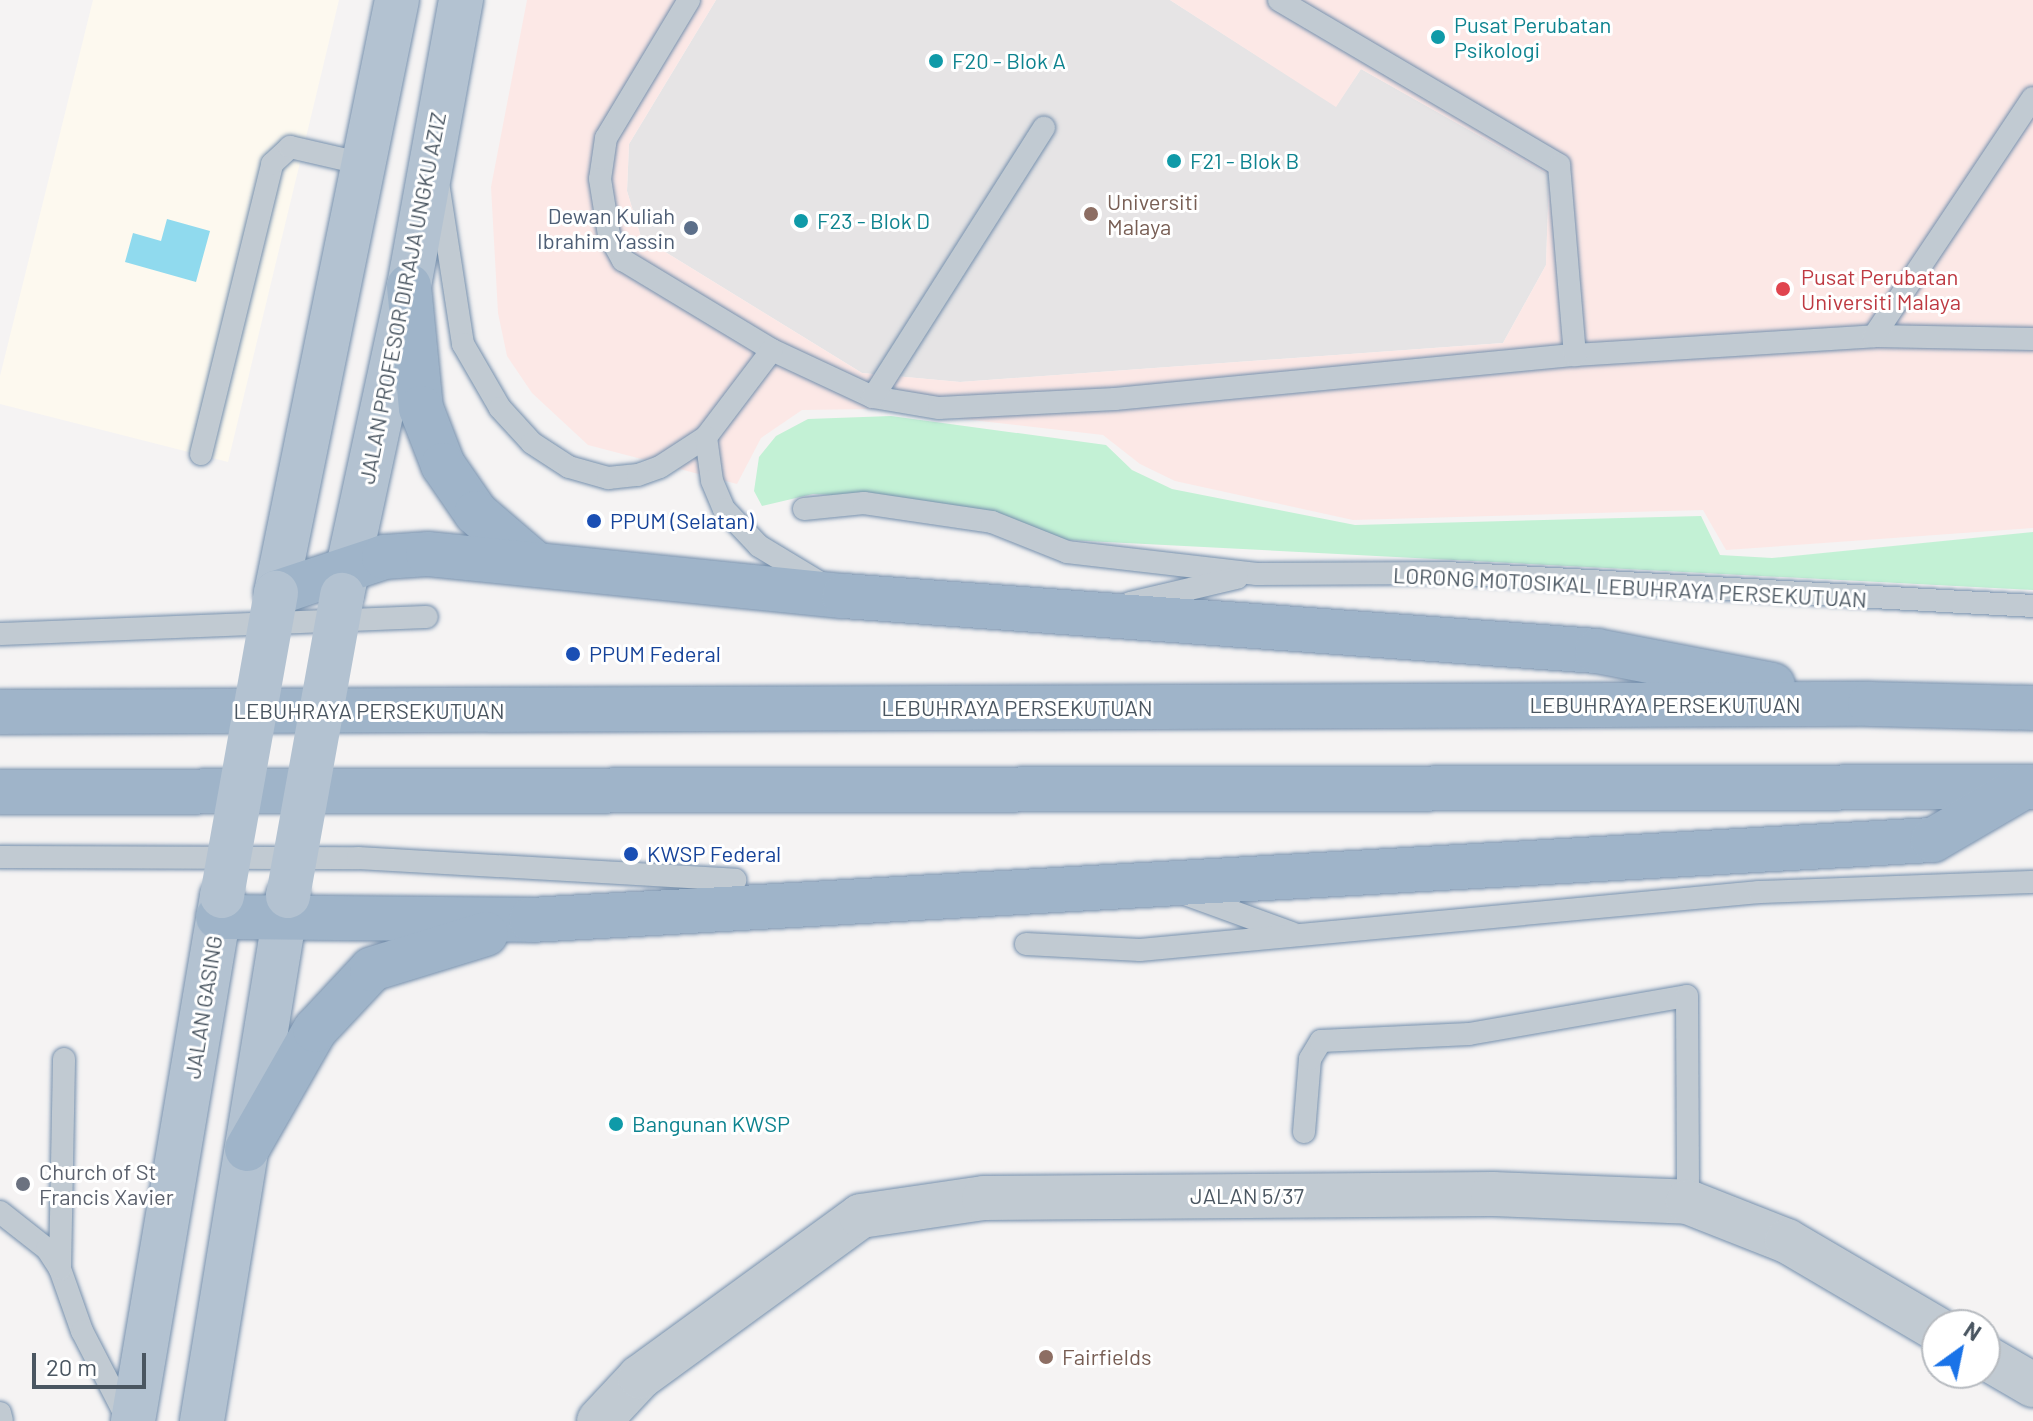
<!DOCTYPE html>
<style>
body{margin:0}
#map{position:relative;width:2033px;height:1421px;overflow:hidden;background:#f5f3f3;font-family:Barlow,sans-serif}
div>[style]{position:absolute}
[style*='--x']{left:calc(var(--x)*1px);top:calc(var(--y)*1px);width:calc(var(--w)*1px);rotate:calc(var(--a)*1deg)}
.commercial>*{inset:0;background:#fdf9ef}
.education>*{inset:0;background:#e6e4e5}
.medical>*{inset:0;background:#fce8e6}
.green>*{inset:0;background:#c3f1d5}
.water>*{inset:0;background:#90daee}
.roads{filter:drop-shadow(0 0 2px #7690ad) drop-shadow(0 0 2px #7690ad)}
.service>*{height:22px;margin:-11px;padding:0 11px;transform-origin:11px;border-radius:11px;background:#c1cad2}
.minor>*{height:44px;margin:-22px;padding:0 22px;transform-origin:22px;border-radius:22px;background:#c1cad2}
.primary>*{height:44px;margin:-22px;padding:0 22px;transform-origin:22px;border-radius:22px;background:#b3c2d1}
.trunk>*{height:44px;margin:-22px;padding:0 22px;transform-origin:22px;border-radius:22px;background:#9fb4c9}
.primary-bridge>*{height:44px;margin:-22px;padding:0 22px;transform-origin:22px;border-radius:22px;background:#b3c2d1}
.dots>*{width:22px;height:22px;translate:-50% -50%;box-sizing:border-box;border:4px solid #fff;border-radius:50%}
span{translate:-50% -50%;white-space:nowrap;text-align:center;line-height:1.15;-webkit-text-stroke:6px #fff;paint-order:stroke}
.culture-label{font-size:22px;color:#0d838f}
.left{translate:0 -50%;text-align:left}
.education-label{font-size:22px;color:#785e54}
.service-label{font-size:22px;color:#4e5e75}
.right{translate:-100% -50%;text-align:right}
.health-label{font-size:22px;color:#be3a42}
.street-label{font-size:22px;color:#4a5661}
.transit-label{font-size:22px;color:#164399}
.worship-label{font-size:22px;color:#5b616d}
.north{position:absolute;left:1921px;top:1309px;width:80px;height:80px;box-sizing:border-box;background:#fff;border:2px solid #b7bbc0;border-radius:50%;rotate:33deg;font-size:22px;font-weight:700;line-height:32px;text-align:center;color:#4a5661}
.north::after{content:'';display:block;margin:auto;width:28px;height:36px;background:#1a73e8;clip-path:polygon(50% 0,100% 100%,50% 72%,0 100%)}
.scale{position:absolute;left:32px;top:1353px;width:114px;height:36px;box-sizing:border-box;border:4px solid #4a5661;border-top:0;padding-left:10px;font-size:24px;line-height:28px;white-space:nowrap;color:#4a5661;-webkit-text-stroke:6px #fff;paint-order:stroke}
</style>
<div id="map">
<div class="commercial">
<div style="clip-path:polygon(93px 0,339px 0,228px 462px,0 404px,0 376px)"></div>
</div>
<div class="education">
<div style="clip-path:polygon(716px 0,1170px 0,1336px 106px,1361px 69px,1549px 175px,1546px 265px,1503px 343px,960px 382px,862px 373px,641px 237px,627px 191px,629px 144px)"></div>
</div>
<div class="medical">
<div style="clip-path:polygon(527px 0,716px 0,629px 144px,627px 191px,641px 237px,862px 373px,960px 382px,1503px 343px,1546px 265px,1549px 175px,1361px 69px,1336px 107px,1170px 0,2033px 0,2033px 528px,1726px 550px,1703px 510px,1353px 520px,1175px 481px,1140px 464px,1103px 435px,874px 409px,802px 410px,761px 438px,737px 484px,588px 445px,532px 393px,507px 356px,498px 313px,491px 187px)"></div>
</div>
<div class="green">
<div style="clip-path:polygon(891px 416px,1106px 445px,1132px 470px,1172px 489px,1355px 525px,1701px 516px,1720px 555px,1772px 558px,2033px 532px,2033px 590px,1067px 540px,869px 497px,813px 494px,762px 506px,754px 491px,759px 457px,776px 436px,808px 419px)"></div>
</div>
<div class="water">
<div style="clip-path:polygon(167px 219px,210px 231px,196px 282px,125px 262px,133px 233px,161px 241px)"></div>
</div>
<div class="roads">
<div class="service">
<div style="--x:689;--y:0;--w:161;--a:121"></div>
<div style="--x:606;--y:138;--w:41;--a:98.3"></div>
<div style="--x:600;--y:179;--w:57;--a:80.9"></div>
<div style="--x:609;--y:235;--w:29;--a:61"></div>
<div style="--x:623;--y:260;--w:174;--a:31.1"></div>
<div style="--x:772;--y:350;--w:111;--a:25"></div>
<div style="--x:873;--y:397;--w:67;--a:9.5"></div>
<div style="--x:939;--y:408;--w:176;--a:-2.9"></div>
<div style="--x:1115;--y:399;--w:462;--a:-5.5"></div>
<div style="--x:1575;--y:355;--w:300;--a:-3.6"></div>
<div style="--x:1874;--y:336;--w:159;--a:1.1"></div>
<div style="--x:1279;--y:0;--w:325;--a:30.5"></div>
<div style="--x:1559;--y:165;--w:191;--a:85.2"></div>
<div style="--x:439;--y:189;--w:157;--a:81.2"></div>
<div style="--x:463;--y:344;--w:74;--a:60"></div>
<div style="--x:500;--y:408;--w:47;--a:47.6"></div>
<div style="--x:532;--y:443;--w:44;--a:33"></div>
<div style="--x:569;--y:467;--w:41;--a:15.8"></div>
<div style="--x:608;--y:478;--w:30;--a:-6"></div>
<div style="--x:638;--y:475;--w:23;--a:-20"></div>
<div style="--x:660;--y:467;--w:55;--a:-33.1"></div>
<div style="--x:706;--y:437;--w:109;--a:-52.8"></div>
<div style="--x:1874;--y:336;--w:286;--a:-56.3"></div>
<div style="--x:873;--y:397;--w:319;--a:-57.6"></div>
<div style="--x:706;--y:437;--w:44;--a:82.2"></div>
<div style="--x:712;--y:481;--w:30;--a:67"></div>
<div style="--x:724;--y:509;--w:51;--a:46.6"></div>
<div style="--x:759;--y:546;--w:74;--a:31.1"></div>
<div style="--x:201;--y:454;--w:299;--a:-76.2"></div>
<div style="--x:272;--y:164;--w:25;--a:-43"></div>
<div style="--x:290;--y:147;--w:76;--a:12.9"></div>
<div style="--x:804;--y:509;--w:60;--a:-5.7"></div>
<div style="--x:864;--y:503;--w:129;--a:8.4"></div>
<div style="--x:992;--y:522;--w:81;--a:21.8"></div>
<div style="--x:1067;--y:552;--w:191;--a:6.6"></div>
<div style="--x:1257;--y:574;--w:190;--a:-0.3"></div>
<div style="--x:1447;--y:573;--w:587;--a:3.22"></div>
<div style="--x:1130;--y:603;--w:110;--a:-13.2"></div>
<div style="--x:0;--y:634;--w:427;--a:-2.3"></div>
<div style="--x:0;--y:857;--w:358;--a:0.2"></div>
<div style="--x:358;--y:858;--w:378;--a:3.3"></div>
<div style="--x:1182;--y:893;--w:117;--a:20"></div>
<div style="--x:1026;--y:944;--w:114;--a:3"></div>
<div style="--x:1140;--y:950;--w:622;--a:-5.35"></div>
<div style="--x:1759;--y:892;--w:274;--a:-2.1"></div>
<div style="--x:1304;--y:1132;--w:73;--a:-85.3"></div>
<div style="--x:1310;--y:1059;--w:21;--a:-59"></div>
<div style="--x:1321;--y:1041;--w:148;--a:-2.7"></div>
<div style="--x:1469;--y:1034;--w:221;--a:-9.9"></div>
<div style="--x:1687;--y:996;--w:206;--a:89.7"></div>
<div style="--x:0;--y:1212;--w:60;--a:38.2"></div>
<div style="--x:47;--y:1249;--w:24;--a:57"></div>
<div style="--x:60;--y:1269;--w:66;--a:70.5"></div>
<div style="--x:82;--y:1331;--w:100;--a:62.7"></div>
<div style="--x:60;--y:1269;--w:210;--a:-88.9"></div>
<div style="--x:0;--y:1413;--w:8;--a:76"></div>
</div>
<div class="minor">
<div style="--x:1985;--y:1357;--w:56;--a:30.3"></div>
<div style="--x:599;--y:1421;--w:60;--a:-47"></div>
<div style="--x:640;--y:1377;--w:273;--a:-36.1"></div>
<div style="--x:861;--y:1216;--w:124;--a:-8.3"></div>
<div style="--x:984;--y:1198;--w:509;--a:-0.45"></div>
<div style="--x:1493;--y:1194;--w:195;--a:2.3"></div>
<div style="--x:1688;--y:1202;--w:106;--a:21.5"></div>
<div style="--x:1787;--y:1241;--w:174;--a:30.4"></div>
</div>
<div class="primary">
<div style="--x:276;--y:593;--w:605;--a:-78.47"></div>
<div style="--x:342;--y:595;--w:316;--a:-77.8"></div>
<div style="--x:409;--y:286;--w:291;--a:-79.7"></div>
<div style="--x:133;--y:1421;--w:532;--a:-80.38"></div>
<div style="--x:202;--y:1421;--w:532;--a:-80.7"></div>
</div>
<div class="trunk">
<div style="--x:409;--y:286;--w:123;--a:84.4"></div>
<div style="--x:421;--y:408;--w:61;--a:68.9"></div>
<div style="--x:443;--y:465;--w:58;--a:55.5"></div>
<div style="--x:476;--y:513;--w:74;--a:40.6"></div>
<div style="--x:276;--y:593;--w:114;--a:-18.4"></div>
<div style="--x:384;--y:557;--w:44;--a:-3.9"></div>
<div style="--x:428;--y:554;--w:418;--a:5.8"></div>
<div style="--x:844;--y:596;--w:755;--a:4.18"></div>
<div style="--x:1597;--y:651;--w:179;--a:10.9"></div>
<div style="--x:0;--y:712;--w:1870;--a:-0.25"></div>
<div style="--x:1870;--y:704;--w:163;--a:1.4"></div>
<div style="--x:0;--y:792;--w:2033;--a:-0.14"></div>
<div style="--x:218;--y:917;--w:313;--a:0.5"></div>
<div style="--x:531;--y:920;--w:1404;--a:-3.27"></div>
<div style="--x:1933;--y:840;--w:103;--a:-30.3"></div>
<div style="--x:247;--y:1149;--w:137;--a:-60.3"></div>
<div style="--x:315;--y:1030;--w:83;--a:-46.9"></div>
<div style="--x:372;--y:969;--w:119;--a:-17.1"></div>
</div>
</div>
<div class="primary-bridge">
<div style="--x:222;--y:896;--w:308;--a:-79.9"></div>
<div style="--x:288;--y:896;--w:306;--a:-79.8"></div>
</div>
<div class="dots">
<div style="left:1438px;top:37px;background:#0f9aa8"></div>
<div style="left:936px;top:61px;background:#0f9aa8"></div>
<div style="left:1174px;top:161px;background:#0f9aa8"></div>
<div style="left:1091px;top:214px;background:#8d6e63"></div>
<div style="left:801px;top:221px;background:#0f9aa8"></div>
<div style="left:691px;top:228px;background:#5c6f8a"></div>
<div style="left:1783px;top:289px;background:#e0444e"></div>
<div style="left:594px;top:521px;background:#1a4fb4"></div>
<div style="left:573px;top:654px;background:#1a4fb4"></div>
<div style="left:631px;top:854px;background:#1a4fb4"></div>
<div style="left:616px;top:1124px;background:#0f9aa8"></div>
<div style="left:23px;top:1184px;background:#6b7280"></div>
<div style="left:1046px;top:1357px;background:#8d6e63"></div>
</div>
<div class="culture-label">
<span class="left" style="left:1454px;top:37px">Pusat Perubatan<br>Psikologi</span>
<span class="left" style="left:952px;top:61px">F20 - Blok A</span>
<span class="left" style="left:1190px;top:161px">F21 - Blok B</span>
<span class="left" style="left:817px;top:221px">F23 - Blok D</span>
<span class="left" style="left:632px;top:1124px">Bangunan KWSP</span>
</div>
<div class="education-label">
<span class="left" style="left:1107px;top:214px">Universiti<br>Malaya</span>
<span class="left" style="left:1062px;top:1357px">Fairfields</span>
</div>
<div class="service-label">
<span class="right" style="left:675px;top:228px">Dewan Kuliah<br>Ibrahim Yassin</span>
</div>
<div class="health-label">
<span class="left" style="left:1801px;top:289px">Pusat Perubatan<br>Universiti Malaya</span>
</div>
<div class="street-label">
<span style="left:402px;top:298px;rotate:-79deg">JALAN PROFESOR DIRAJA UNGKU AZIZ</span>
<span style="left:1630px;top:587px;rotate:3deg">LORONG MOTOSIKAL LEBUHRAYA PERSEKUTUAN</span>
<span style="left:1665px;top:705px">LEBUHRAYA PERSEKUTUAN</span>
<span style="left:1017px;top:708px">LEBUHRAYA PERSEKUTUAN</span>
<span style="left:369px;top:711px">LEBUHRAYA PERSEKUTUAN</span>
<span style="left:203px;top:1007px;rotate:-81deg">JALAN GASING</span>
<span style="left:1247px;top:1196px">JALAN 5/37</span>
</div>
<div class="transit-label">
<span class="left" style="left:610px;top:521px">PPUM (Selatan)</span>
<span class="left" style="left:589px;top:654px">PPUM Federal</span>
<span class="left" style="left:647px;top:854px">KWSP Federal</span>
</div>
<div class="worship-label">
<span class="left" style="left:39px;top:1184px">Church of St<br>Francis Xavier</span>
</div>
<div class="north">N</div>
<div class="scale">20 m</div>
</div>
